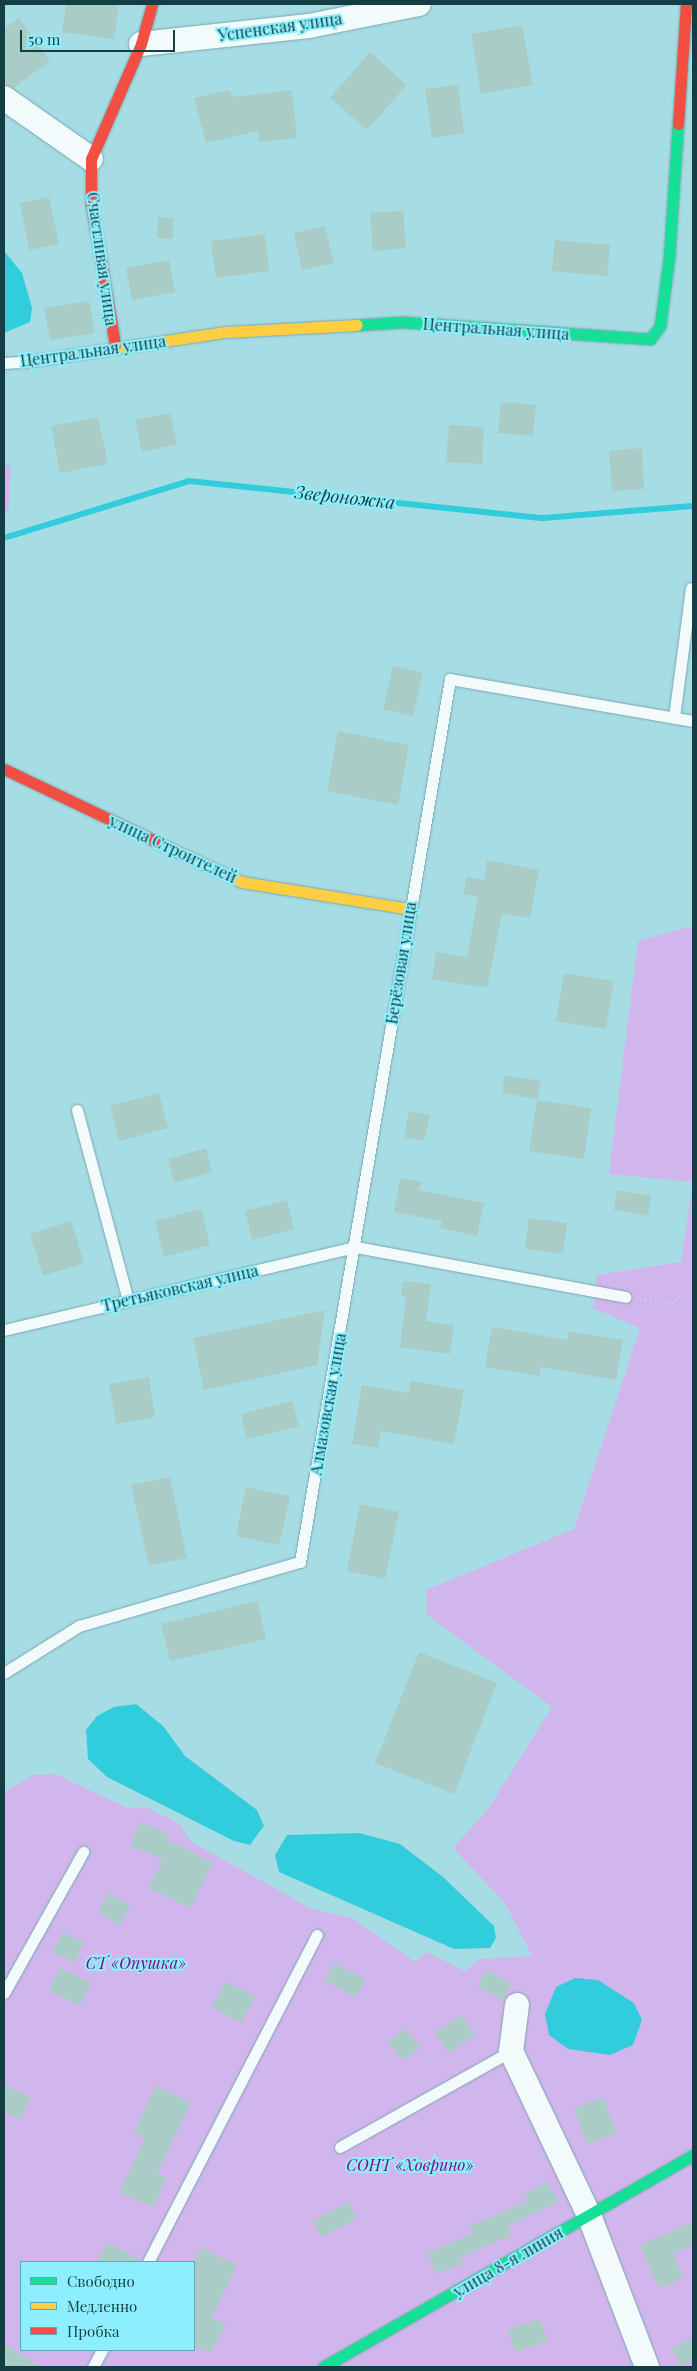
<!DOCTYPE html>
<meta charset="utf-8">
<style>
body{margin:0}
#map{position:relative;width:697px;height:2371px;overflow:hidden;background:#a6dce4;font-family:"Playfair Display",serif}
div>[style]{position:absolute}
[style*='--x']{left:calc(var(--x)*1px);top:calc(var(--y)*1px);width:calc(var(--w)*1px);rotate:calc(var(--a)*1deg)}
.green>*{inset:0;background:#d1b6ed}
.water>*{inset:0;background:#32cddd}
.stream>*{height:6px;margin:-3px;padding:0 3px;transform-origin:3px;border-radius:3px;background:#32cddd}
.building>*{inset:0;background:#a9cdc6}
.path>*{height:3px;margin-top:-1.5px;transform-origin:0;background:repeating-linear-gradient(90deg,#c5d7d9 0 1px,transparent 0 5px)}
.roads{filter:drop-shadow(0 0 1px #7aa7ad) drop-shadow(0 0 1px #7aa7ad)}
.lane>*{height:11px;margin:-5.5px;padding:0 5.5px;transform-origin:5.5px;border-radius:5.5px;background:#f2fafb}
.street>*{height:24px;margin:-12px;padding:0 12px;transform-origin:12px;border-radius:12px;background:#f2fafb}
.fast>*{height:11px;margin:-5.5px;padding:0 5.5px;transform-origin:5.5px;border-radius:5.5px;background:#16e098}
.slow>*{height:11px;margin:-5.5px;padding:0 5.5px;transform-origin:5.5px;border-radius:5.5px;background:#ffcf43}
.jam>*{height:11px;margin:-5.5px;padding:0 5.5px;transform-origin:5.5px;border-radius:5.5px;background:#f24e42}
span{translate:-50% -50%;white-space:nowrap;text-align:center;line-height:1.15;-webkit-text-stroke:4px #8deffd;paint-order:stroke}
.street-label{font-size:16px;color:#143e44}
.park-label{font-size:16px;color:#820884;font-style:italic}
.water-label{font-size:18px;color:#18383c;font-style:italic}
.frame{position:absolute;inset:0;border:5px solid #143e44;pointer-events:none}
.legend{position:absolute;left:20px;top:2261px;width:175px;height:90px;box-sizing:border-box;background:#8deffd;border:1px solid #5da8b3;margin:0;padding:6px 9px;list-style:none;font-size:15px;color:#143e44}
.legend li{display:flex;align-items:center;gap:10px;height:25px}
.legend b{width:25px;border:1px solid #5da8b3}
.scale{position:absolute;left:20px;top:30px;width:155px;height:22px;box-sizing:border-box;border:2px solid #143e44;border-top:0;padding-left:6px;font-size:15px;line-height:18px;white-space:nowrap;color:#143e44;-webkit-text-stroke:4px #8deffd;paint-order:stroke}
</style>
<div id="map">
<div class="green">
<div style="clip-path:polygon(4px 465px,11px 466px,8px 512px,4px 511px)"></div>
<div style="clip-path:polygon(693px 926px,693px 1182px,609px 1174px,638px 941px)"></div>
<div style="clip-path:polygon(evenodd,693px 1183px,693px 2367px,4px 2367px,4px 1792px,33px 1775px,55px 1774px,128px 1808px,145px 1807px,180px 1824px,190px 1841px,312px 1909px,352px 1918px,415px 1962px,427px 1952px,465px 1971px,480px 1959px,532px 1956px,505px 1903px,453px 1848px,489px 1808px,552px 1707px,427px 1615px,426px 1590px,574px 1529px,640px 1328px,593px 1308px,597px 1275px,681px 1262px,693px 1183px,21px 2262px,194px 2262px,194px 2350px,21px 2350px,21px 2262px)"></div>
</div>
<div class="water">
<div style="clip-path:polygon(4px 251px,22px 273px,32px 308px,30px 322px,4px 333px)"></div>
<div style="clip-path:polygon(136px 1704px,163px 1726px,185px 1756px,257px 1810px,264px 1826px,250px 1845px,234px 1841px,107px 1777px,88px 1759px,86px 1730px,97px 1716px,114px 1707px)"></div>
<div style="clip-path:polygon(359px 1833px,400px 1844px,443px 1877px,494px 1926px,496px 1938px,490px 1948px,454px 1949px,279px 1872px,275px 1855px,287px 1835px)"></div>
<div style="clip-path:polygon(575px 1978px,598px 1980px,634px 2003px,642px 2020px,633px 2045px,610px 2055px,568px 2049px,549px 2035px,545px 2014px,556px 1987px)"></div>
</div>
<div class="stream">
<div style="--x:4;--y:538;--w:194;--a:-17.1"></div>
<div style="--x:189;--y:481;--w:356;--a:6"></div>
<div style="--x:543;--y:518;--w:150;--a:-4.6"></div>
</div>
<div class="building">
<div style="clip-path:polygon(66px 4px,119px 4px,114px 39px,62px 32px)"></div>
<div style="clip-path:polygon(19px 18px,50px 61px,13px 88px,4px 84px,4px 29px)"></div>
<div style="clip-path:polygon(522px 25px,533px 85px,481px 94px,471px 34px)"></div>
<div style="clip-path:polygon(370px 52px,407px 85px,367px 130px,330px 98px)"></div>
<div style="clip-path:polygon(458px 85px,464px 133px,432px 138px,425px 89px)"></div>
<div style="clip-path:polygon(230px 90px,232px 97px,292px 90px,297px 138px,259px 142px,258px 131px,206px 143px,194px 98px)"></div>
<div style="clip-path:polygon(49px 197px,59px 244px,29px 250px,20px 203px)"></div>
<div style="clip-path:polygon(403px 211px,406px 248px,373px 251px,370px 213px)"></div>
<div style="clip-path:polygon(158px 217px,173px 218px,173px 239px,157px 238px)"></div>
<div style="clip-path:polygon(325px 226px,334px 263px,302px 270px,294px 233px)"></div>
<div style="clip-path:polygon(265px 234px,269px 271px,216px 278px,211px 241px)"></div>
<div style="clip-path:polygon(555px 240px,610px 245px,607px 276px,552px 271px)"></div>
<div style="clip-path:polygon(169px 260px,175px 292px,132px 300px,126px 268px)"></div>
<div style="clip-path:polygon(89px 301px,95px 333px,50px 340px,44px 308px)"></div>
<div style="clip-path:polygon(501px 402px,536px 405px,533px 436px,498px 433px)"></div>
<div style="clip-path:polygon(170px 413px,177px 444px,142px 452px,135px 420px)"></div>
<div style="clip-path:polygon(98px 417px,108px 464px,60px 473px,51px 426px)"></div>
<div style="clip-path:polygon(449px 425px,484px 427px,482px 464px,446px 462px)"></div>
<div style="clip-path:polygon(642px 448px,644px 489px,612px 491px,609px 451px)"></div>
<div style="clip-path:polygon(393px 666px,423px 673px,413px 716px,383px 709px)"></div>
<div style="clip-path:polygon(338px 731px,409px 745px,398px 805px,327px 791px)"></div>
<div style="clip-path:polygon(487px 860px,539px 870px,530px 918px,502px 913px,487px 988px,432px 979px,436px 952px,467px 957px,478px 897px,463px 894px,467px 877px,484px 880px)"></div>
<div style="clip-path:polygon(564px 973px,614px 981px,606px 1029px,556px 1021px)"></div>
<div style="clip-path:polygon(505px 1075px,541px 1081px,538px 1099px,502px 1093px)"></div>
<div style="clip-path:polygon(159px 1093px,168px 1128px,119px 1141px,110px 1106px)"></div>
<div style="clip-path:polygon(537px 1100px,591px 1108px,584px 1159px,529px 1151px)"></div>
<div style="clip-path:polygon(409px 1111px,430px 1115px,424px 1141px,404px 1137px)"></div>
<div style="clip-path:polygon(206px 1148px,212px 1172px,174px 1183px,168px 1159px)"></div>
<div style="clip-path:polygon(400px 1178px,421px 1182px,419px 1190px,484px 1203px,477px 1236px,440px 1228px,442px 1221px,394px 1212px)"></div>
<div style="clip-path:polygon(617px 1190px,651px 1196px,648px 1216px,614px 1210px)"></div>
<div style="clip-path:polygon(287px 1200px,294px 1229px,252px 1240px,245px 1211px)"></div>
<div style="clip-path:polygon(201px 1209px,210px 1245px,164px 1257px,155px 1221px)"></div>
<div style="clip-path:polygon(529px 1218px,567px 1223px,563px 1254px,525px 1249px)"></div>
<div style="clip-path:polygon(71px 1221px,84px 1263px,43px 1276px,30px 1234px)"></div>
<div style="clip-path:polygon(403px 1281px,431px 1284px,426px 1321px,454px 1325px,450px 1354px,400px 1347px,406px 1297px,401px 1296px)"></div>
<div style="clip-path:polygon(325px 1310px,317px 1365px,204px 1390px,193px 1338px)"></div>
<div style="clip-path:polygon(492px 1327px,567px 1340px,569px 1331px,623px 1340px,616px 1380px,540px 1367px,539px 1376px,485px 1367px)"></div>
<div style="clip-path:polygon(149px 1377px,155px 1417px,116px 1424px,109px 1384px)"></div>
<div style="clip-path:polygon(411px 1381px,464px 1390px,454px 1444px,381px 1431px,378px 1448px,352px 1444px,362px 1385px,409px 1393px)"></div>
<div style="clip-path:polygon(292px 1401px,299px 1426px,247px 1439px,241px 1414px)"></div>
<div style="clip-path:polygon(170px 1477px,187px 1558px,149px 1566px,131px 1485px)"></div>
<div style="clip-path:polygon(246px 1487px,290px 1496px,279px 1545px,236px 1536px)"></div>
<div style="clip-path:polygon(360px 1504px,399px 1512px,385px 1579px,347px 1571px)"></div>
<div style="clip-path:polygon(257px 1601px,266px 1639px,170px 1661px,161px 1624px)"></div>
<div style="clip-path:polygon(419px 1652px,497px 1683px,454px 1794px,375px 1763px)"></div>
<div style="clip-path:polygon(140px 1822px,169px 1834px,167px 1840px,213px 1862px,191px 1908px,149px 1888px,163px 1859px,130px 1846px)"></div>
<div style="clip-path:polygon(109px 1893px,131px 1907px,120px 1925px,98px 1912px)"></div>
<div style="clip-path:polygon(63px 1932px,84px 1943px,74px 1963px,53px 1952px)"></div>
<div style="clip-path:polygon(334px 1963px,366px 1980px,356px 1998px,325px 1980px)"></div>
<div style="clip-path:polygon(60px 1968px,91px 1983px,80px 2005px,49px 1991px)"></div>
<div style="clip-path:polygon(486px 1970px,511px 1983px,503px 2000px,477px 1987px)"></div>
<div style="clip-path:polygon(226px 1981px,255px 1997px,241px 2023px,212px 2007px)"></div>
<div style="clip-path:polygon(461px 2015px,475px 2035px,449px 2053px,435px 2033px)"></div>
<div style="clip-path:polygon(404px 2028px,421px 2047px,404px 2061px,388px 2042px)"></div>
<div style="clip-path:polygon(4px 2084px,31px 2098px,20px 2120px,4px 2111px)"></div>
<div style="clip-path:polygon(156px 2086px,191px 2103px,157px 2173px,167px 2178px,153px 2207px,120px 2192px,145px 2138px,134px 2133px)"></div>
<div style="clip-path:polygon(604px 2098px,616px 2133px,587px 2144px,574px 2108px)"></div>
<div style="clip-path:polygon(548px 2182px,558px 2202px,508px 2226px,512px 2235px,461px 2257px,464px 2263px,436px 2274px,427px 2253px,473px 2234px,470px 2226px,528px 2201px,524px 2194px)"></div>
<div style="clip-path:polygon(348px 2202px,356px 2219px,322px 2237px,313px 2221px)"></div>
<div style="clip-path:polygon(693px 2222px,693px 2244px,673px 2253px,683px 2278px,659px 2288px,640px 2245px)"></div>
<div style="clip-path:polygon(107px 2243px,141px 2260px,141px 2262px,97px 2262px)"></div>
<div style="clip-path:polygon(201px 2248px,237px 2265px,212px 2317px,226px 2324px,211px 2353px,194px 2345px,194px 2262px)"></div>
<div style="clip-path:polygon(540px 2319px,548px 2341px,515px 2352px,508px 2330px)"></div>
<div style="clip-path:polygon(693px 2338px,693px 2361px,680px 2366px,672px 2347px)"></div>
<div style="clip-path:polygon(4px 2343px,40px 2367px,4px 2367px)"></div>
</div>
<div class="path">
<div style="--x:640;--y:1299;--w:32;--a:7"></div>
<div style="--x:672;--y:1303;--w:25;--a:32"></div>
<div style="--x:672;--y:1303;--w:26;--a:-36"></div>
</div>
<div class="roads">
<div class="lane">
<div style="--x:4;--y:363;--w:27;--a:-4"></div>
<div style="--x:674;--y:717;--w:130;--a:-82.5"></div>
<div style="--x:77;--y:1110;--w:197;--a:75"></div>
<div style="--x:4;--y:1330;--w:362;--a:-13.3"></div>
<div style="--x:356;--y:1247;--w:274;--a:10.5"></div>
<div style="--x:4;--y:1673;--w:89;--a:-32.1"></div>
<div style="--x:79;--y:1626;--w:230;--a:-16.2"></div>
<div style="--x:300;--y:1562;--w:896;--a:-80.36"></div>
<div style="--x:450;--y:679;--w:247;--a:9.8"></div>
<div style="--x:4;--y:1993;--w:162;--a:-60.7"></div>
<div style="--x:340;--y:2147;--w:196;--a:-29.3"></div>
<div style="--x:148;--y:2262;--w:368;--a:-62.7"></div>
<div style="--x:93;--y:2367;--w:19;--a:-62"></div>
</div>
<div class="street">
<div style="--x:141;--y:44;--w:169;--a:-6.1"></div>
<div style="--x:309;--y:26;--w:112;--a:-11.3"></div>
<div style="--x:4;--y:98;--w:106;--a:35"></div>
<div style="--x:517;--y:2005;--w:46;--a:97.4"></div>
<div style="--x:511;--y:2051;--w:182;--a:64.6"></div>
<div style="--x:589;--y:2215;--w:163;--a:69.1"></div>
</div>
<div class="fast">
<div style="--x:357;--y:325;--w:45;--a:-3.8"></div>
<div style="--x:402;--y:322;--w:249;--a:3.9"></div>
<div style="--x:650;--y:339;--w:16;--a:-52"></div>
<div style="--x:660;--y:326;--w:69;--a:-82.5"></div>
<div style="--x:669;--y:258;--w:134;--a:-86.2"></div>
<div style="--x:323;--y:2367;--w:426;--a:-29.8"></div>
</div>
<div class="slow">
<div style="--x:31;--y:361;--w:197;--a:-8.5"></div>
<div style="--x:226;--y:332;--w:131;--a:-3.1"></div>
<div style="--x:157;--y:842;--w:94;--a:25.2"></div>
<div style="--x:242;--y:882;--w:170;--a:9.1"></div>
</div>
<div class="jam">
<div style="--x:678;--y:124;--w:120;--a:-86.2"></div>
<div style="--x:115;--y:345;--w:144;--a:-99.6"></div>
<div style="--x:91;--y:203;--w:44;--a:-90"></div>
<div style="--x:91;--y:159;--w:125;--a:-66.5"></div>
<div style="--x:141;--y:44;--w:41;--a:-74.6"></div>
<div style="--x:4;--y:769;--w:170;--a:25.5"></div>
</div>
</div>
<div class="street-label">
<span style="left:280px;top:27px;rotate:-8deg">Успенская улица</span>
<span style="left:102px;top:259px;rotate:82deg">Счастливая улица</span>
<span style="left:496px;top:329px;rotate:4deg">Центральная улица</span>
<span style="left:93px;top:351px;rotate:-8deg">Центральная улица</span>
<span style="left:173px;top:849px;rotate:25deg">улица Строителей</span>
<span style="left:401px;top:963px;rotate:-81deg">Берёзовая улица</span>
<span style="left:180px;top:1288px;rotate:-13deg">Третьяковская улица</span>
<span style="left:328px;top:1404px;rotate:-80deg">Алмазовская улица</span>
<span style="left:508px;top:2262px;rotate:-30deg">улица 8-я линия</span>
</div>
<div class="park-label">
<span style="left:136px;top:1963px">СТ «Опушка»</span>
<span style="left:410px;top:2165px">СОНТ «Ховрино»</span>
</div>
<div class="water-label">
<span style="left:345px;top:497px;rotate:6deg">Звероножка</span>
</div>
<div class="frame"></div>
<ul class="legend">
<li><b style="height:6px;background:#16e098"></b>Свободно</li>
<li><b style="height:6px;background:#ffcf43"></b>Медленно</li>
<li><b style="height:6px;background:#f24e42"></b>Пробка</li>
</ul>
<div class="scale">50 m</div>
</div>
